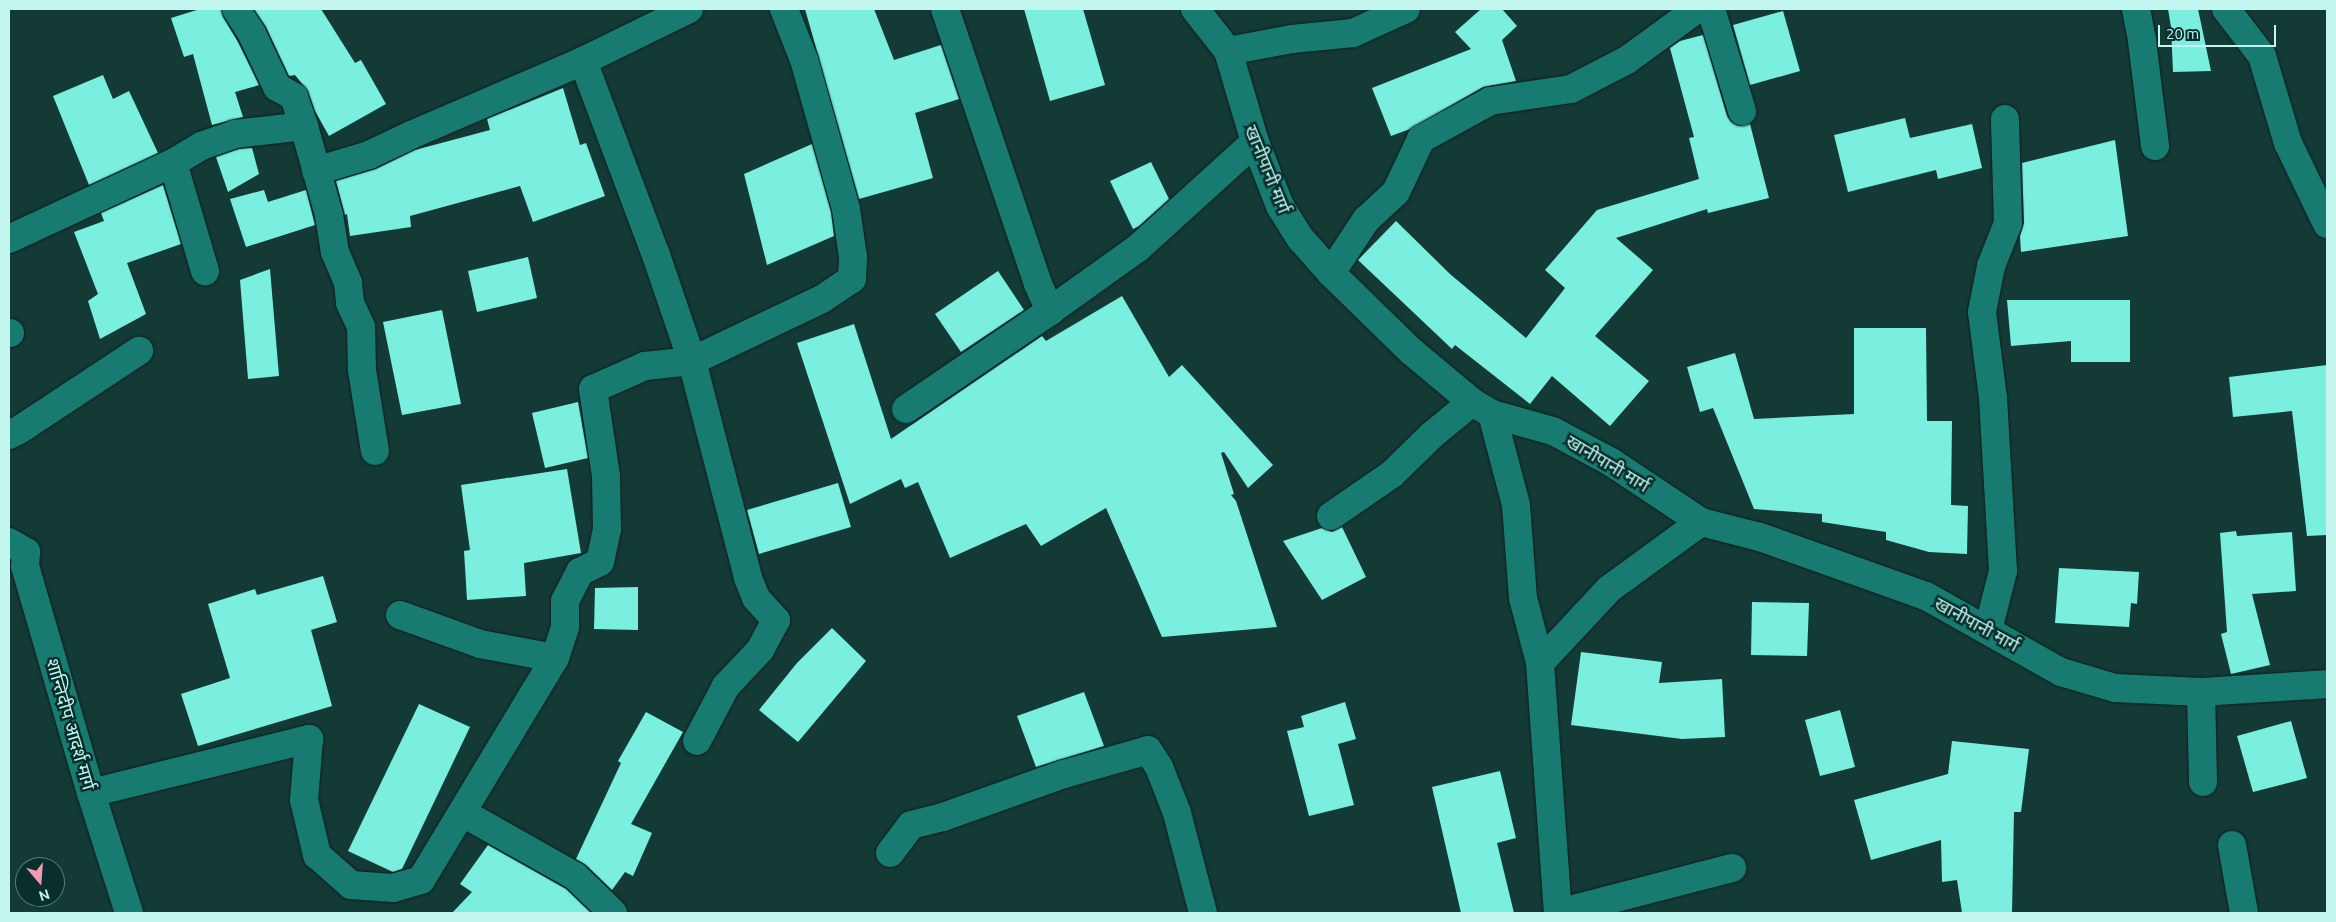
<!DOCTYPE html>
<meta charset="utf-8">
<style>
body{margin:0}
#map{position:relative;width:2336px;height:922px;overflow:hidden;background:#143a35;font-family:Ubuntu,"Noto Sans Devanagari",sans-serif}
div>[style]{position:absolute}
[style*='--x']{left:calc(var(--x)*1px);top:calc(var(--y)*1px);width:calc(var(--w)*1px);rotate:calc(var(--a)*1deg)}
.building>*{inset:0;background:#7aeedf}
.roads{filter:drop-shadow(0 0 1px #0e1e1b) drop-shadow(0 0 1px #0e1e1b)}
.minor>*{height:28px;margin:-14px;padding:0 14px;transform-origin:14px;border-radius:14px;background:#187b71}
span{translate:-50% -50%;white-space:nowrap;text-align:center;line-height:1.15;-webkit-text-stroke:5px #082f2b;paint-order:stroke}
.street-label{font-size:18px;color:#c2f6ee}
.frame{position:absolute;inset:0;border:10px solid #c2f6ee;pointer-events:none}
.north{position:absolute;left:15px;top:857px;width:50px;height:50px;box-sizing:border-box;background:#082f2b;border:1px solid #527f79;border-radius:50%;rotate:162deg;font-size:14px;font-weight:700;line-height:20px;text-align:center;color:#c2f6ee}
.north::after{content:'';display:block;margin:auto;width:18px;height:22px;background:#f29aaf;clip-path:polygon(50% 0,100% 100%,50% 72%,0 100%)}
.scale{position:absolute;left:2158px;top:25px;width:118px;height:22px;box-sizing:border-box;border:2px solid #c2f6ee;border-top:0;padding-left:6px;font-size:15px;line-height:18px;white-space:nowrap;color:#c2f6ee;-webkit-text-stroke:4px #082f2b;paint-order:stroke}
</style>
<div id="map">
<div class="building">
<div style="clip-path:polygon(200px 9px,221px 9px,223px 17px,238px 42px,259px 85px,235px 92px,243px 117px,212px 125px,193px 54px,184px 57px,171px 18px)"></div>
<div style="clip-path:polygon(254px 9px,321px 9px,355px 63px,361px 60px,386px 104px,329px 136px,315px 111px,308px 91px,295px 75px,289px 76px,266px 27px)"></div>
<div style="clip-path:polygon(805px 9px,874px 9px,894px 60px,941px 45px,959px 99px,915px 113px,933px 178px,859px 199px)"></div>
<div style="clip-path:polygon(1024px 9px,1083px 9px,1105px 85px,1050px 101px)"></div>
<div style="clip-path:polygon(1481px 9px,1502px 9px,1517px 26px,1502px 40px,1516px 81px,1483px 87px,1410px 129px,1391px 136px,1372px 88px,1471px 49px,1455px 32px)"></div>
<div style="clip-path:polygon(2168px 9px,2198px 9px,2211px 71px,2173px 72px,2171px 27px)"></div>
<div style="clip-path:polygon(1783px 11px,1800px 71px,1750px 85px,1733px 25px)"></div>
<div style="clip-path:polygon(1703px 35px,1727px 116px,1731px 122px,1738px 126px,1750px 124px,1769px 198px,1708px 213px,1707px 209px,1616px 238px,1653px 270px,1595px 336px,1649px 381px,1610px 426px,1552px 376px,1530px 404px,1455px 345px,1452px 349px,1358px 260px,1396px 221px,1450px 274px,1526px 338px,1565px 288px,1545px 270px,1597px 210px,1699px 179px,1689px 138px,1694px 137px,1670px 48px,1680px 41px)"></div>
<div style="clip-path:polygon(103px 75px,113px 99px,129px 91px,158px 153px,89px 185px,53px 96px)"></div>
<div style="clip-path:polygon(563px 88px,580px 145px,586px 143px,605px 196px,533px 222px,520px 186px,410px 216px,411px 227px,350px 236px,347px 214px,345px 215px,336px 181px,376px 169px,415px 150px,490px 130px,487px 119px)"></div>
<div style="clip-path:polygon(1905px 118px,1910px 138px,1972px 124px,1982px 168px,1938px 179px,1936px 170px,1848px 192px,1834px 135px)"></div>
<div style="clip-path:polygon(2115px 140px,2128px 236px,2021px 252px,2020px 236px,2024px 223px,2022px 163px)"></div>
<div style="clip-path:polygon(812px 144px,831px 212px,834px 236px,767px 265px,744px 174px)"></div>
<div style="clip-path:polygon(252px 148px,259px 174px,228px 192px,216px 157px,239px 149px)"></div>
<div style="clip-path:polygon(1151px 162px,1169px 199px,1139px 226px,1133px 229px,1110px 181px)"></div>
<div style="clip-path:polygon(163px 185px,181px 244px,127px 263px,146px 314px,100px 339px,88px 301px,98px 294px,74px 232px,104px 221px,101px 213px)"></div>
<div style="clip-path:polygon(264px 190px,268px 202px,306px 190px,315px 225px,246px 247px,230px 199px)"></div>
<div style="clip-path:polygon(528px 257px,537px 298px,477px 312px,468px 271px)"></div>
<div style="clip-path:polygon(270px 269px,279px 376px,248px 379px,240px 280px)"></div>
<div style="clip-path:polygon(998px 271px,1024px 310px,961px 352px,935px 314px)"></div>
<div style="clip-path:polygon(1122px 296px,1169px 377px,1182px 365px,1273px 465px,1248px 488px,1224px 452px,1221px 453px,1234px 494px,1231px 495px,1236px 501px,1277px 627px,1162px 637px,1106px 508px,1041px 546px,1026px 524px,950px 558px,918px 482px,905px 488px,901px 479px,850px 504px,797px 343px,854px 324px,891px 439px,1042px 336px,1046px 341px)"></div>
<div style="clip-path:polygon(2007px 300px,2130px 300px,2130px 362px,2071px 362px,2071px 341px,2011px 346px)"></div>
<div style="clip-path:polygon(442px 310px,461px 404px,402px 415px,383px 322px)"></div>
<div style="clip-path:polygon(1854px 328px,1926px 328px,1927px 421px,1952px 421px,1951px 505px,1968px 506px,1967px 554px,1929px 552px,1886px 540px,1886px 532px,1822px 522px,1822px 514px,1754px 509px,1713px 408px,1700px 412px,1687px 367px,1735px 353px,1754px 419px,1854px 414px)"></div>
<div style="clip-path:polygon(2327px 365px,2327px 535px,2307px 536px,2292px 411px,2233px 417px,2229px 377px)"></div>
<div style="clip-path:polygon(578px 402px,588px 458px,545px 468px,532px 413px)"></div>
<div style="clip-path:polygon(567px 469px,581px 553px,524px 563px,526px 596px,467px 600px,464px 551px,470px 550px,461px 485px)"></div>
<div style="clip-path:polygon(838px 483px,851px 527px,759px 554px,747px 510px)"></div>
<div style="clip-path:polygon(1342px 527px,1366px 577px,1322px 600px,1283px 541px,1322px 528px,1332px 532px)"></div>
<div style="clip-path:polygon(2236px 531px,2237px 536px,2292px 532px,2296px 591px,2252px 594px,2270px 665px,2231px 674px,2221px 634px,2227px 632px,2220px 533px)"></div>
<div style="clip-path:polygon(2059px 568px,2139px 572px,2137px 604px,2131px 603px,2129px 627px,2055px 623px)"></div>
<div style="clip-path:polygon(323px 576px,337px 622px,311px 630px,332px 706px,198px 746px,181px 694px,230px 678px,208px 604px,255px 589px,257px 595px)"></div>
<div style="clip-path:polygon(638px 587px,638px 630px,594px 629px,595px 588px)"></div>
<div style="clip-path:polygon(1752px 602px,1809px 603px,1807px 656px,1751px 655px)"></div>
<div style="clip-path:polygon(832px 628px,866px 661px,798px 742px,759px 710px,797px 663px)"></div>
<div style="clip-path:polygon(1581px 652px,1662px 662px,1659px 683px,1722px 679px,1725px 737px,1682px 739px,1571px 725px)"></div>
<div style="clip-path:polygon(1084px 692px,1104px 746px,1036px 767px,1017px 716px)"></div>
<div style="clip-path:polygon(1345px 702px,1356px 739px,1338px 744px,1354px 805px,1309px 816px,1287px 731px,1304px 727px,1301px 716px)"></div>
<div style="clip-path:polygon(419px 704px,470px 727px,402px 869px,393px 872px,348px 851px)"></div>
<div style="clip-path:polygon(1840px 710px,1855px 767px,1820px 776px,1805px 720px)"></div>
<div style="clip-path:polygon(646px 712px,683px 732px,631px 824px,652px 833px,633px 876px,625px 872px,612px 890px,586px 865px,576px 859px,621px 763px,618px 761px)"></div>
<div style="clip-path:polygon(2291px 721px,2307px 778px,2253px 792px,2237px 736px)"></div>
<div style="clip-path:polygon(1952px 741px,2029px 749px,2021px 812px,2014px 812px,2012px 913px,1962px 913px,1957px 880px,1942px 882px,1941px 840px,1871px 860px,1854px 800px,1948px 774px)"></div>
<div style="clip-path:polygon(1500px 771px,1516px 838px,1497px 843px,1514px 913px,1461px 913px,1432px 787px)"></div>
<div style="clip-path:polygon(488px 845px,566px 889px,591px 913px,452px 913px,472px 892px,460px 884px)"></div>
</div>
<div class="roads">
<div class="minor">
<div style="--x:236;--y:9;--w:30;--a:57"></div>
<div style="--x:252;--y:34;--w:59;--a:64.7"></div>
<div style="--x:277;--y:87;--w:20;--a:30"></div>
<div style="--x:294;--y:97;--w:31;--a:71"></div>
<div style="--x:304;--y:126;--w:92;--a:74.3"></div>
<div style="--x:329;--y:215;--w:37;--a:81"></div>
<div style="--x:335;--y:252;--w:34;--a:67"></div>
<div style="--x:348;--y:283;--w:20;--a:84"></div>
<div style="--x:350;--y:303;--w:26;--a:65"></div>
<div style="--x:361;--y:327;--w:43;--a:88.7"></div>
<div style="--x:362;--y:370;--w:82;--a:80.9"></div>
<div style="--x:945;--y:9;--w:290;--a:71.3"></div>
<div style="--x:1038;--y:284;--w:30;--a:66"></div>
<div style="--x:1050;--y:311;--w:108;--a:-35.6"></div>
<div style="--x:1138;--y:248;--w:158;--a:-42.2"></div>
<div style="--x:1195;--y:9;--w:53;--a:51.8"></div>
<div style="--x:1228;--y:51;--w:95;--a:73.5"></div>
<div style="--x:1255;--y:142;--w:69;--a:68.7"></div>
<div style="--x:1280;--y:206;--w:39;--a:58"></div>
<div style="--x:1301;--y:239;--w:45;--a:48.6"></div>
<div style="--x:1331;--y:273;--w:112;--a:44.3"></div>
<div style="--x:1411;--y:351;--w:80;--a:39.9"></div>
<div style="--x:1472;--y:402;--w:23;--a:31"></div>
<div style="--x:1492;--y:414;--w:63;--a:15.6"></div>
<div style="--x:1553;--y:431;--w:66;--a:28.1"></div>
<div style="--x:1611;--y:462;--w:108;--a:33.7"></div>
<div style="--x:1701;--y:522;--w:61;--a:14.3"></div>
<div style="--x:1760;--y:537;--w:176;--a:19.6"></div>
<div style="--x:1926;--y:596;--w:155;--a:29.4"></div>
<div style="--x:2061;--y:672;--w:56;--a:16.5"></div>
<div style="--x:2115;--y:688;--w:86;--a:2.7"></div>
<div style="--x:2201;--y:692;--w:126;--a:-3.6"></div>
<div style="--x:1711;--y:9;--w:107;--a:73.1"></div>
<div style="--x:2136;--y:9;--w:33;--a:79"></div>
<div style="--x:2142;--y:41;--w:106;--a:82.9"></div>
<div style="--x:2226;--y:9;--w:59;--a:52.5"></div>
<div style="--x:2262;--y:56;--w:91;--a:73.4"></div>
<div style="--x:2288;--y:143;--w:90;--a:64.3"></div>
<div style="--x:1228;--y:51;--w:65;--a:-10.6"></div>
<div style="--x:1292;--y:39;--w:61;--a:-5.6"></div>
<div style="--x:1353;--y:33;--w:58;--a:-24.4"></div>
<div style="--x:583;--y:61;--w:207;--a:69.4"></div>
<div style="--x:656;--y:255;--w:112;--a:71.2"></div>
<div style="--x:692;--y:361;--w:224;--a:75.5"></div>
<div style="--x:748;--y:578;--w:22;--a:68"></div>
<div style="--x:756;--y:598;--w:30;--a:48"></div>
<div style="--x:776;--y:620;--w:34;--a:118"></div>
<div style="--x:760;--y:650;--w:50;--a:133.4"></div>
<div style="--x:726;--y:686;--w:62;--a:117.8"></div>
<div style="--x:173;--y:163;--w:113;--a:73.5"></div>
<div style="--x:316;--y:171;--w:55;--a:-16.8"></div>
<div style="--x:369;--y:155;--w:47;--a:-25.5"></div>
<div style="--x:411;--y:135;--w:187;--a:-23.3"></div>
<div style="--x:583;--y:61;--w:118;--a:-26.1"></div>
<div style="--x:9;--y:239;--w:181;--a:-24.9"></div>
<div style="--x:173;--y:163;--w:33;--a:-31"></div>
<div style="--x:201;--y:146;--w:36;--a:-19"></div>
<div style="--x:235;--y:134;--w:69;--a:-6.6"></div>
<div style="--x:1331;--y:273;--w:64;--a:-56.6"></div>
<div style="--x:1366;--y:220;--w:41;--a:-43"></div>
<div style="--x:1396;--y:192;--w:59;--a:-64.7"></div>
<div style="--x:1421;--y:139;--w:79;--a:-28.8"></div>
<div style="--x:1490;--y:101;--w:82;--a:-8.4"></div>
<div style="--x:1571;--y:89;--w:63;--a:-27.4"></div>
<div style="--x:1627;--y:60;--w:87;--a:-36.1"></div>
<div style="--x:9;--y:333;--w:1;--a:0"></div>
<div style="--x:906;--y:409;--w:174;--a:-34.2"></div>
<div style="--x:1492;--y:414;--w:94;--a:75.2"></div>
<div style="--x:1516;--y:505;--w:93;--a:85.7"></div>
<div style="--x:1523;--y:598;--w:67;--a:75.3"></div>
<div style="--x:1540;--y:663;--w:251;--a:85.9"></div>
<div style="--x:9;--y:435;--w:11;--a:-27"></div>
<div style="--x:19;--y:430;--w:144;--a:-33.4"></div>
<div style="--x:1331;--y:516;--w:74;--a:-34.5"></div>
<div style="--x:1392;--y:474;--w:56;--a:-44.3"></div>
<div style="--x:1432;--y:435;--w:52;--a:-39.5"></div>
<div style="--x:9;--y:542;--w:20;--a:30"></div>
<div style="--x:26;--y:552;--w:14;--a:94"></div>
<div style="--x:25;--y:566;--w:236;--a:73.8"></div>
<div style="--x:91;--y:793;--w:126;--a:72.4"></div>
<div style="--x:400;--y:615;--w:85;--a:19.9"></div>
<div style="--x:480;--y:644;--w:76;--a:10.6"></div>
<div style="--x:1988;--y:630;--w:61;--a:-75.7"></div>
<div style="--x:2003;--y:571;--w:173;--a:-93.3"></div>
<div style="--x:1993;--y:398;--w:87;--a:-97.3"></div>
<div style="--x:1982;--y:312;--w:47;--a:-78.9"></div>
<div style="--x:1991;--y:266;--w:46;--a:-68.4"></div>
<div style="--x:2008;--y:223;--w:104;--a:-91.7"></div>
<div style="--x:1540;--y:663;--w:101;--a:-47"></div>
<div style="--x:1609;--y:589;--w:114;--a:-36.1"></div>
<div style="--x:2201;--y:692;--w:90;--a:88.7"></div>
<div style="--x:91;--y:793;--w:225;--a:-13.9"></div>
<div style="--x:309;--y:739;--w:61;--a:94.7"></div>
<div style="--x:304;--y:800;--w:57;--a:76.7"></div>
<div style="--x:317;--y:855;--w:45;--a:41.4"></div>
<div style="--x:351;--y:885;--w:42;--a:4.1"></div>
<div style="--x:393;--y:888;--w:29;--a:-16"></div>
<div style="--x:421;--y:880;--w:259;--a:-58.9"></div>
<div style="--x:555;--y:658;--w:33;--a:-72"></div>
<div style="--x:565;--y:627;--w:26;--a:-90"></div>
<div style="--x:565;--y:601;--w:33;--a:-63"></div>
<div style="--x:580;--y:572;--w:22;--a:-27"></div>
<div style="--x:600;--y:562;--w:34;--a:-78"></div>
<div style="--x:607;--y:529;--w:53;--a:-91.1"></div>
<div style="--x:606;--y:476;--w:88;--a:-98.5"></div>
<div style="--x:593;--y:389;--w:57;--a:-23.9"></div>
<div style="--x:645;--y:366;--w:47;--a:-6.1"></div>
<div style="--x:692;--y:361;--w:144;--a:-25.5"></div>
<div style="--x:822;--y:299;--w:36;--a:-34"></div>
<div style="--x:852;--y:279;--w:22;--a:-87"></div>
<div style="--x:853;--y:257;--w:49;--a:-98.3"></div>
<div style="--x:846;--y:209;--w:155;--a:-105.7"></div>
<div style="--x:804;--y:60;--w:55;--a:-111.4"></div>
<div style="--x:463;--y:813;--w:129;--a:29.4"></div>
<div style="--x:575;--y:876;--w:53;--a:44.2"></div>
<div style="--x:2232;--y:845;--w:69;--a:80"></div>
<div style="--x:890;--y:853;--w:35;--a:-53"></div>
<div style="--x:911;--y:825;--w:33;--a:-14"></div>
<div style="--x:943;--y:817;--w:128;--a:-19.6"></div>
<div style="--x:1064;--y:774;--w:87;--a:-15.9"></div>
<div style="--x:1148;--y:750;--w:20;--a:57"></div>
<div style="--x:1159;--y:767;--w:49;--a:68.6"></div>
<div style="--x:1177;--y:813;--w:103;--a:75.4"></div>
<div style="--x:1558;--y:913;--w:180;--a:-14.5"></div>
</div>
</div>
<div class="street-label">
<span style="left:1268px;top:169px;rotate:68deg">खानीपानी मार्ग</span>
<span style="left:1608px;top:463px;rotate:31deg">खानीपानी मार्ग</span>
<span style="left:1977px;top:624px;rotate:29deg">खानीपानी मार्ग</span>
<span style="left:71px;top:724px;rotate:74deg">शान्तिदीप आदर्श मार्ग</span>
</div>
<div class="frame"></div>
<div class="north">N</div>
<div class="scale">20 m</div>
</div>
